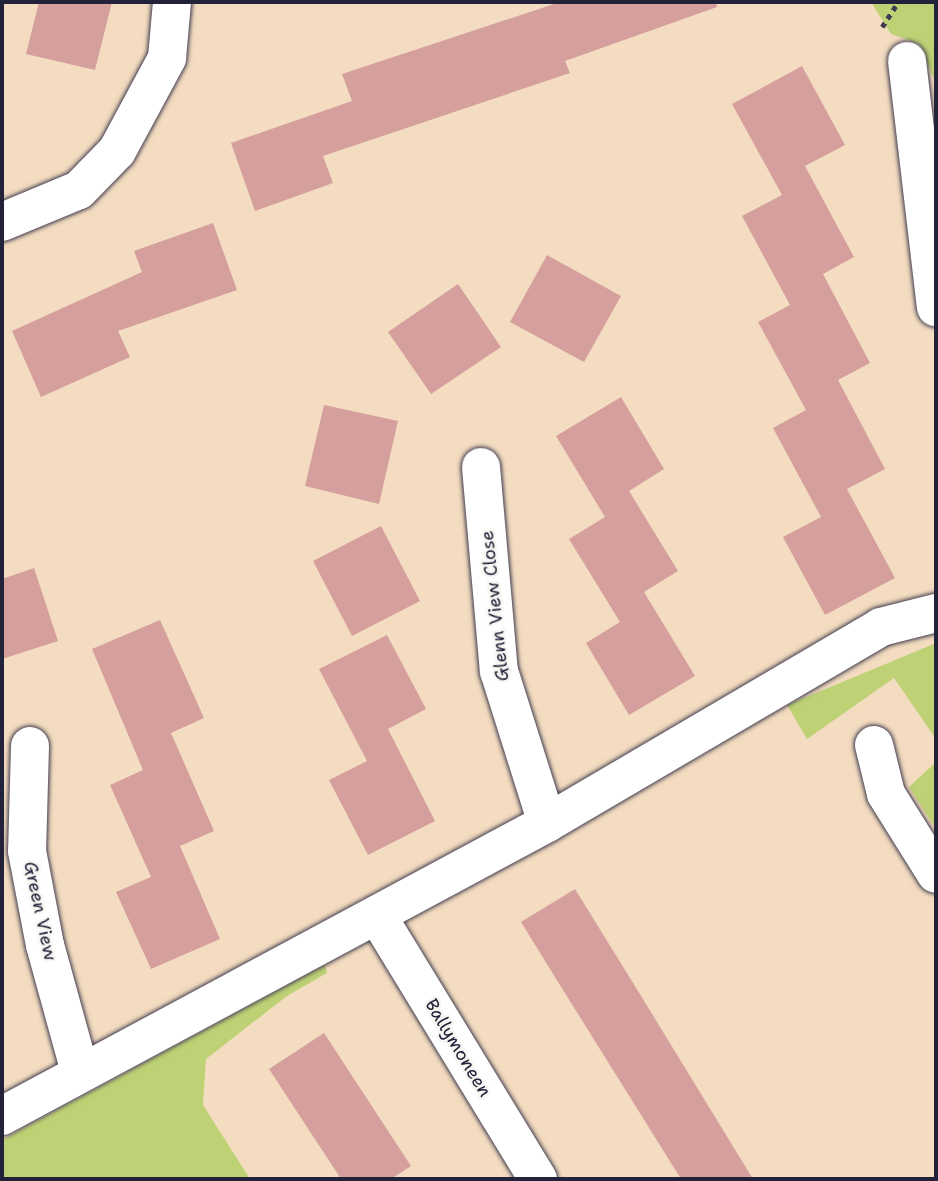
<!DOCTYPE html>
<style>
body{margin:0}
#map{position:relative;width:938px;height:1181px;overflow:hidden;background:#f4dcc0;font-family:"Shantell Sans",sans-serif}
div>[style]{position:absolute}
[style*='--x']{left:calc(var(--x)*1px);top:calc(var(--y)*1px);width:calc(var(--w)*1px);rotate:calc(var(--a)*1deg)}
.green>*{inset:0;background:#bed275}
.building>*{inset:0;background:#d59f9d}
.path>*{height:4.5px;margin-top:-2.25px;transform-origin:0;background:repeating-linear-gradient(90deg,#423e4f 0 5px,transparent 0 10px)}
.roads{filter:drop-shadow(0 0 2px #423e4f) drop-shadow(0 0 2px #423e4f)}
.minor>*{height:38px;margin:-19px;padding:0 19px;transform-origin:19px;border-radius:19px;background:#fff}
span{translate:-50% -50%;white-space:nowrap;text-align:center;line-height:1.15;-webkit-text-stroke:5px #f6f6f2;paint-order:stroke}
.street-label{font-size:18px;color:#22223b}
.frame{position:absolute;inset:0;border:4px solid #22223b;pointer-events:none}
</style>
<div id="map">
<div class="green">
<div style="clip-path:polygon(871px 2px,936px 2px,936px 83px,918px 43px,891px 34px)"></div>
<div style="clip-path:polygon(936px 643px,936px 739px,894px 678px,807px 739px,787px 705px)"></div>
<div style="clip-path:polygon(936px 762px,936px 829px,909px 787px)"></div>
<div style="clip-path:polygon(325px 965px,327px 973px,287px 996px,206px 1059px,203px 1105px,250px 1179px,2px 1179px,2px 1140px)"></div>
</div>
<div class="building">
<div style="clip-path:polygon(39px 2px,112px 2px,95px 70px,26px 54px)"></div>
<div style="clip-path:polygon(560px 2px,716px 2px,717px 7px,565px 61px,570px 73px,323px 156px,333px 183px,255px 211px,231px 143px,352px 101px,342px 74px)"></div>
<div style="clip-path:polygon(802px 66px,845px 145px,805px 166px,854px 257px,823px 274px,870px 363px,838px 380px,885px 469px,847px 489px,895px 578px,825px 615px,783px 537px,821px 517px,773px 428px,806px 410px,758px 322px,790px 305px,742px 216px,782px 195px,732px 104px)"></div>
<div style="clip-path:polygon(213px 223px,237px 290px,118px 331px,130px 357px,41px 397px,12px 331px,142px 272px,134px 251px)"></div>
<div style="clip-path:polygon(547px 255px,621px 296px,584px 362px,510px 322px)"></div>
<div style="clip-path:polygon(458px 284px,501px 347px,431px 394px,388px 332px)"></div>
<div style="clip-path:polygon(621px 397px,664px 469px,629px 491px,678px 571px,644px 592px,695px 676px,629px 715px,586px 643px,620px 622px,569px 539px,605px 517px,556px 436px)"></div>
<div style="clip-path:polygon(324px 405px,398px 421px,379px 504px,305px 486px)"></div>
<div style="clip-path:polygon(381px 526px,420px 601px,352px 636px,313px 561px)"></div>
<div style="clip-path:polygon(34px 568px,58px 641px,2px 659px,2px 579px)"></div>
<div style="clip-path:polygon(160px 620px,204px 718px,171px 733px,214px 831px,180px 846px,220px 939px,151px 969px,116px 892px,151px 877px,110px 785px,143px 770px,92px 649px)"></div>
<div style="clip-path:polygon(387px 635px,426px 709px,388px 729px,435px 821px,368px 855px,329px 780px,367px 761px,319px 669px)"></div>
<div style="clip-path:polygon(575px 889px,638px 991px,753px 1179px,681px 1179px,563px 990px,521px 922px)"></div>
<div style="clip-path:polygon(324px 1033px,411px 1166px,391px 1179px,341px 1179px,269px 1069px)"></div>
</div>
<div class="path">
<div style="--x:936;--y:2;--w:1;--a:90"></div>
<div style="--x:882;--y:27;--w:30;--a:-57"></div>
</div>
<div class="roads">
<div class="minor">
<div style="--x:907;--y:61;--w:248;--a:83.3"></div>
<div style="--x:2;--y:222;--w:83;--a:-22.6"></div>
<div style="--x:79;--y:190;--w:54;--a:-45.7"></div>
<div style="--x:117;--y:151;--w:106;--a:-61.7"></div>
<div style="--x:167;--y:58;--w:56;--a:-84.9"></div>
<div style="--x:481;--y:467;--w:205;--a:85"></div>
<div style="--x:499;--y:671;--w:159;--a:72.5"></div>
<div style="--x:874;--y:745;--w:50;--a:76.2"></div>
<div style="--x:886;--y:794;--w:94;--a:58"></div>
<div style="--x:30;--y:746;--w:105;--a:91.6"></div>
<div style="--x:27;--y:851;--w:96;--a:79.2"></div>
<div style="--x:45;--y:945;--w:132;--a:74.6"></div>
<div style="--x:378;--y:917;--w:307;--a:58.6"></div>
<div style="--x:2;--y:1116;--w:619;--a:-28.26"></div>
<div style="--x:547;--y:823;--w:387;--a:-30.4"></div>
<div style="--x:881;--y:627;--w:57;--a:-14.3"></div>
</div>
</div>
<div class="street-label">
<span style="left:495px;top:606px;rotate:-96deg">Glenn View Close</span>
<span style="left:40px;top:911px;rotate:78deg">Green View</span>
<span style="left:458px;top:1048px;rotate:59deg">Ballymoneen</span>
</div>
<div class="frame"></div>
</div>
